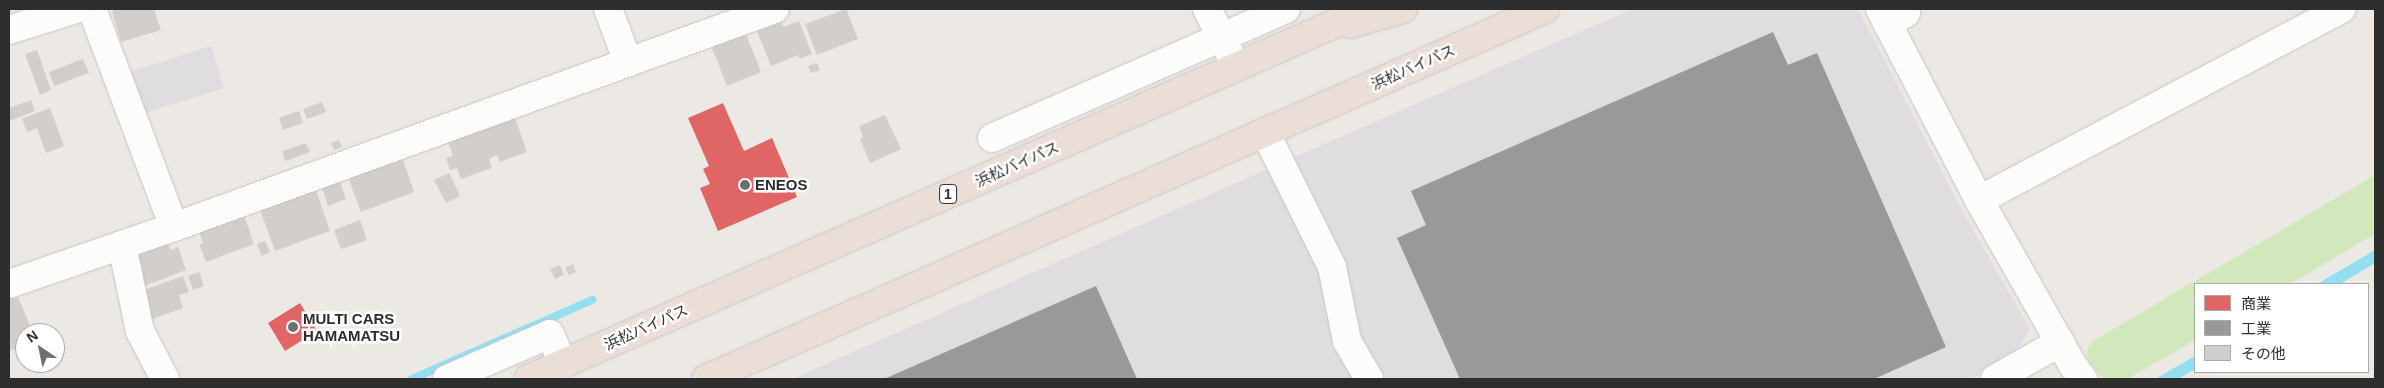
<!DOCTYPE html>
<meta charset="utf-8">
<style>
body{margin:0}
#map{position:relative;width:2384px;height:388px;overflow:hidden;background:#ece8e4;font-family:Arial,"Noto Sans JP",sans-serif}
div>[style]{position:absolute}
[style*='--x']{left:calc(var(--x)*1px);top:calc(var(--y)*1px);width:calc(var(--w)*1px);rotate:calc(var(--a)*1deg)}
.industrial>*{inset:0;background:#dfdddf}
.green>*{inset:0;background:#d0e8bb}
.water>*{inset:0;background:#94def1}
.shops>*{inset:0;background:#e06666}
.industry>*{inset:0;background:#999}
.stream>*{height:8px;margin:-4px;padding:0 4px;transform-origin:4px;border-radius:4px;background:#94def1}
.building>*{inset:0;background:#d1cecb}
.roads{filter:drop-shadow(0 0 1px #c6c5c5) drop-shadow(0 0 1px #c6c5c5)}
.street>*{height:28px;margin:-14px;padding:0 14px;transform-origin:14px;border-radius:14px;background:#fcfcfb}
.highway>*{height:28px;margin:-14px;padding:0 14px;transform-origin:14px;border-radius:14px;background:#eaded6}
.dots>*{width:14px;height:14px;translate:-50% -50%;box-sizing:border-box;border:2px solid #fff;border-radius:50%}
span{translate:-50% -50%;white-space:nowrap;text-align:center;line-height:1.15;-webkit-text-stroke:5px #fff;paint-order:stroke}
.shield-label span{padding:1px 4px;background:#fff;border:1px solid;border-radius:4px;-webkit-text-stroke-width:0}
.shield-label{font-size:14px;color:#2e2e2e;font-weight:700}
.street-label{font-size:15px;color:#2e2e2e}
.poi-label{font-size:15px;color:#2e2e2e;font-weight:700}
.left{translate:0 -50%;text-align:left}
.frame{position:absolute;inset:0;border:10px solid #2e2e2e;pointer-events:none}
.legend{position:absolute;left:2194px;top:283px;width:175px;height:90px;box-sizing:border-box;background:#fff;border:1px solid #ababab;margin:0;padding:6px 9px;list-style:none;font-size:15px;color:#2e2e2e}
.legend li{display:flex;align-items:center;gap:10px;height:25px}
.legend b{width:25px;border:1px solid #ababab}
.north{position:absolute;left:15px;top:323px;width:50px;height:50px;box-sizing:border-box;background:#fff;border:1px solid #ababab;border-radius:50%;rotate:326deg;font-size:14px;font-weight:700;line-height:20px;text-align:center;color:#2e2e2e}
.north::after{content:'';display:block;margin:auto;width:18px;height:22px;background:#706f6e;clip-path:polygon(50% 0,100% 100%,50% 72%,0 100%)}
</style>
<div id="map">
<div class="industrial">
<div style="clip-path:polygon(1632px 9px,1858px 9px,1962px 210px,2030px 329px,2014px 355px,1972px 379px,1381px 379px,1356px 338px,1288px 160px)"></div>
<div style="clip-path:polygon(211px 46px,224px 88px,142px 114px,126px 73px)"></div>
<div style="clip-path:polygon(1270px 168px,1323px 270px,1358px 379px,792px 379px)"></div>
</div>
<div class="green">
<div style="clip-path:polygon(2375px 175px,2375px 234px,2290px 284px,2195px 284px,2195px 340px,2127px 379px,2104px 379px,2090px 363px,2087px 355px,2088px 347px,2093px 341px)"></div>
</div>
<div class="water">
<div style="clip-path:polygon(2375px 250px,2375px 263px,2340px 284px,2317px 284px)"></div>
<div style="clip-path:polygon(2195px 356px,2195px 369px,2178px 379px,2155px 379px)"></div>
</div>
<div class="shops">
<div style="clip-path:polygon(723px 103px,744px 151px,772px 138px,797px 197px,718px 231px,700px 188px,710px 184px,703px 169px,709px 166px,688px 118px)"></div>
<div style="clip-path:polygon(300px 303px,317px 331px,285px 351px,268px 323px)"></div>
</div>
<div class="industry">
<div style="clip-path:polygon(1773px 32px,1788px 65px,1817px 53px,1946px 347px,1874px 379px,1460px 379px,1397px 238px,1426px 225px,1411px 191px)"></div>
<div style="clip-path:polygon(1096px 286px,1137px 379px,884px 379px)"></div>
</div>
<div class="stream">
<div style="--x:412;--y:379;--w:197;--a:-23.7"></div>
</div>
<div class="building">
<div style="clip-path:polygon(119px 9px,154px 9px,161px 30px,121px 42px,112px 11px)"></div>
<div style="clip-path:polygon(846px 9px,858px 39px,817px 55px,805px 24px)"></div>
<div style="clip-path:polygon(799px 21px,812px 54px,800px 59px,798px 55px,771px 66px,757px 31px,781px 22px,784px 27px)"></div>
<div style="clip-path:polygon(746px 34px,761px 72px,727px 86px,710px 43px,720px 39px,721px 44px)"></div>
<div style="clip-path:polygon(37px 50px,51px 90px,40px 95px,25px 54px)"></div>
<div style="clip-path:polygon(83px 59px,89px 73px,54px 86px,49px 72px)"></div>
<div style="clip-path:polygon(817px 63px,820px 70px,811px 73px,808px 66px)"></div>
<div style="clip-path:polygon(31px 100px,35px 111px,9px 121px,9px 108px)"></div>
<div style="clip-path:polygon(322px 102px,326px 112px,307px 119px,303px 109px)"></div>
<div style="clip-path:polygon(50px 108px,64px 146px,46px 153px,37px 128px,27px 132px,22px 119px)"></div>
<div style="clip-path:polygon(299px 111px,303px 123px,283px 130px,279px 118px)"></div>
<div style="clip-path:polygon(513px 112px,527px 152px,500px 162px,497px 155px,489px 159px,492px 168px,461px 179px,457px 168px,450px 170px,446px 158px,453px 156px,448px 142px)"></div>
<div style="clip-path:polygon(885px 115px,901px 149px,870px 163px,860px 139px,863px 137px,859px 126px)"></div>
<div style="clip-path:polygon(339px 140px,342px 147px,334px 150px,331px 143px)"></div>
<div style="clip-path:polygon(306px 143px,310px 152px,285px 161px,282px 151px)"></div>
<div style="clip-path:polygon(402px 157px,414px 192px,361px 212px,348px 177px)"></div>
<div style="clip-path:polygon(449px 173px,460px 196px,446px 203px,434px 180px)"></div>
<div style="clip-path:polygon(339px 179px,346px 199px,328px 206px,321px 185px)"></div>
<div style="clip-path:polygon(316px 190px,330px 231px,275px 251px,259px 207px)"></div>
<div style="clip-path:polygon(243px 212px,254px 244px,206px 262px,199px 244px,203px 243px,198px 228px)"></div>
<div style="clip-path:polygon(360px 220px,367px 240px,341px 249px,334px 230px)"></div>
<div style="clip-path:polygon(165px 235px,171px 250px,178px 247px,186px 270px,139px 288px,137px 249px)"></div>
<div style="clip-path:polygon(265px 241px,270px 252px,262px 256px,257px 244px)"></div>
<div style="clip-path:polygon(573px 264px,576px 272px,569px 275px,565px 268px)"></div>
<div style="clip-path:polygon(560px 265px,564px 275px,555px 279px,550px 269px)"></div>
<div style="clip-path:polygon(199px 272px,204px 286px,193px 290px,188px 276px)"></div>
<div style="clip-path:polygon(183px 276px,189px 292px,179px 295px,183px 308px,147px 321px,144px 290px)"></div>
<div style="clip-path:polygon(11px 291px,14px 299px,18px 297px,33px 333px,25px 333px,25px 345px,9px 351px,9px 293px)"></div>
</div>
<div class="roads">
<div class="street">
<div style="--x:92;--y:9;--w:233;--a:69.4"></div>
<div style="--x:608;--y:9;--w:57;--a:69.3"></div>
<div style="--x:1207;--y:9;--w:51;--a:62.9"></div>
<div style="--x:1880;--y:9;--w:215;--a:62.6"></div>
<div style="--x:1979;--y:200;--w:189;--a:60.4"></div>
<div style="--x:2072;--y:364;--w:19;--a:54"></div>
<div style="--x:1887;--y:23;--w:21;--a:-28"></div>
<div style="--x:1906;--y:13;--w:4;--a:-117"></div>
<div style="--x:9;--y:30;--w:70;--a:-17.4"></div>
<div style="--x:1265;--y:132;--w:151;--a:63.6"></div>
<div style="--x:1332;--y:267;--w:76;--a:78.5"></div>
<div style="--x:1347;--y:341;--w:44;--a:59.9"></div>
<div style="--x:992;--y:138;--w:321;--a:-23.7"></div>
<div style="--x:1979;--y:200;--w:410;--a:-27.8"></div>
<div style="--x:122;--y:245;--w:88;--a:78.2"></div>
<div style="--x:140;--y:331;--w:54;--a:62.5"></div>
<div style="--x:9;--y:284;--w:175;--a:-19.1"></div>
<div style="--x:174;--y:227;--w:639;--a:-19.94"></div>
<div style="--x:447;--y:379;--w:112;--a:-23.6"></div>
<div style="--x:550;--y:334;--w:33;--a:67"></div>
<div style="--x:1995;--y:379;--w:75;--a:-29.6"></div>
</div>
<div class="highway">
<div style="--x:1350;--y:24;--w:55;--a:-15.8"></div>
<div style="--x:528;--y:379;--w:918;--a:-23.77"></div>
<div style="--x:706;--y:379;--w:917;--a:-23.8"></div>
</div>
</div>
<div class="dots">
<div style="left:745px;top:185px;background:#706f6e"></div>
<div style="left:293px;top:327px;background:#706f6e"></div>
</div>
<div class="shield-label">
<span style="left:948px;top:194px">1</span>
</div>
<div class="street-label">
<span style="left:1413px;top:67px;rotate:-24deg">浜松バイパス</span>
<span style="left:1017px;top:164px;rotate:-24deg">浜松バイパス</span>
<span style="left:646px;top:327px;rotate:-24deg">浜松バイパス</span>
</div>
<div class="poi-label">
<span class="left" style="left:755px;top:185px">ENEOS</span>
<span class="left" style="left:303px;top:327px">MULTI CARS<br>HAMAMATSU</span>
</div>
<div class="frame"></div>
<ul class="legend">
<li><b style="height:14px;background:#e06666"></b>商業</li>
<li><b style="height:14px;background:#999"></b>工業</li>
<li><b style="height:14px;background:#d1cecb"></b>その他</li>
</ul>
<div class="north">N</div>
</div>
